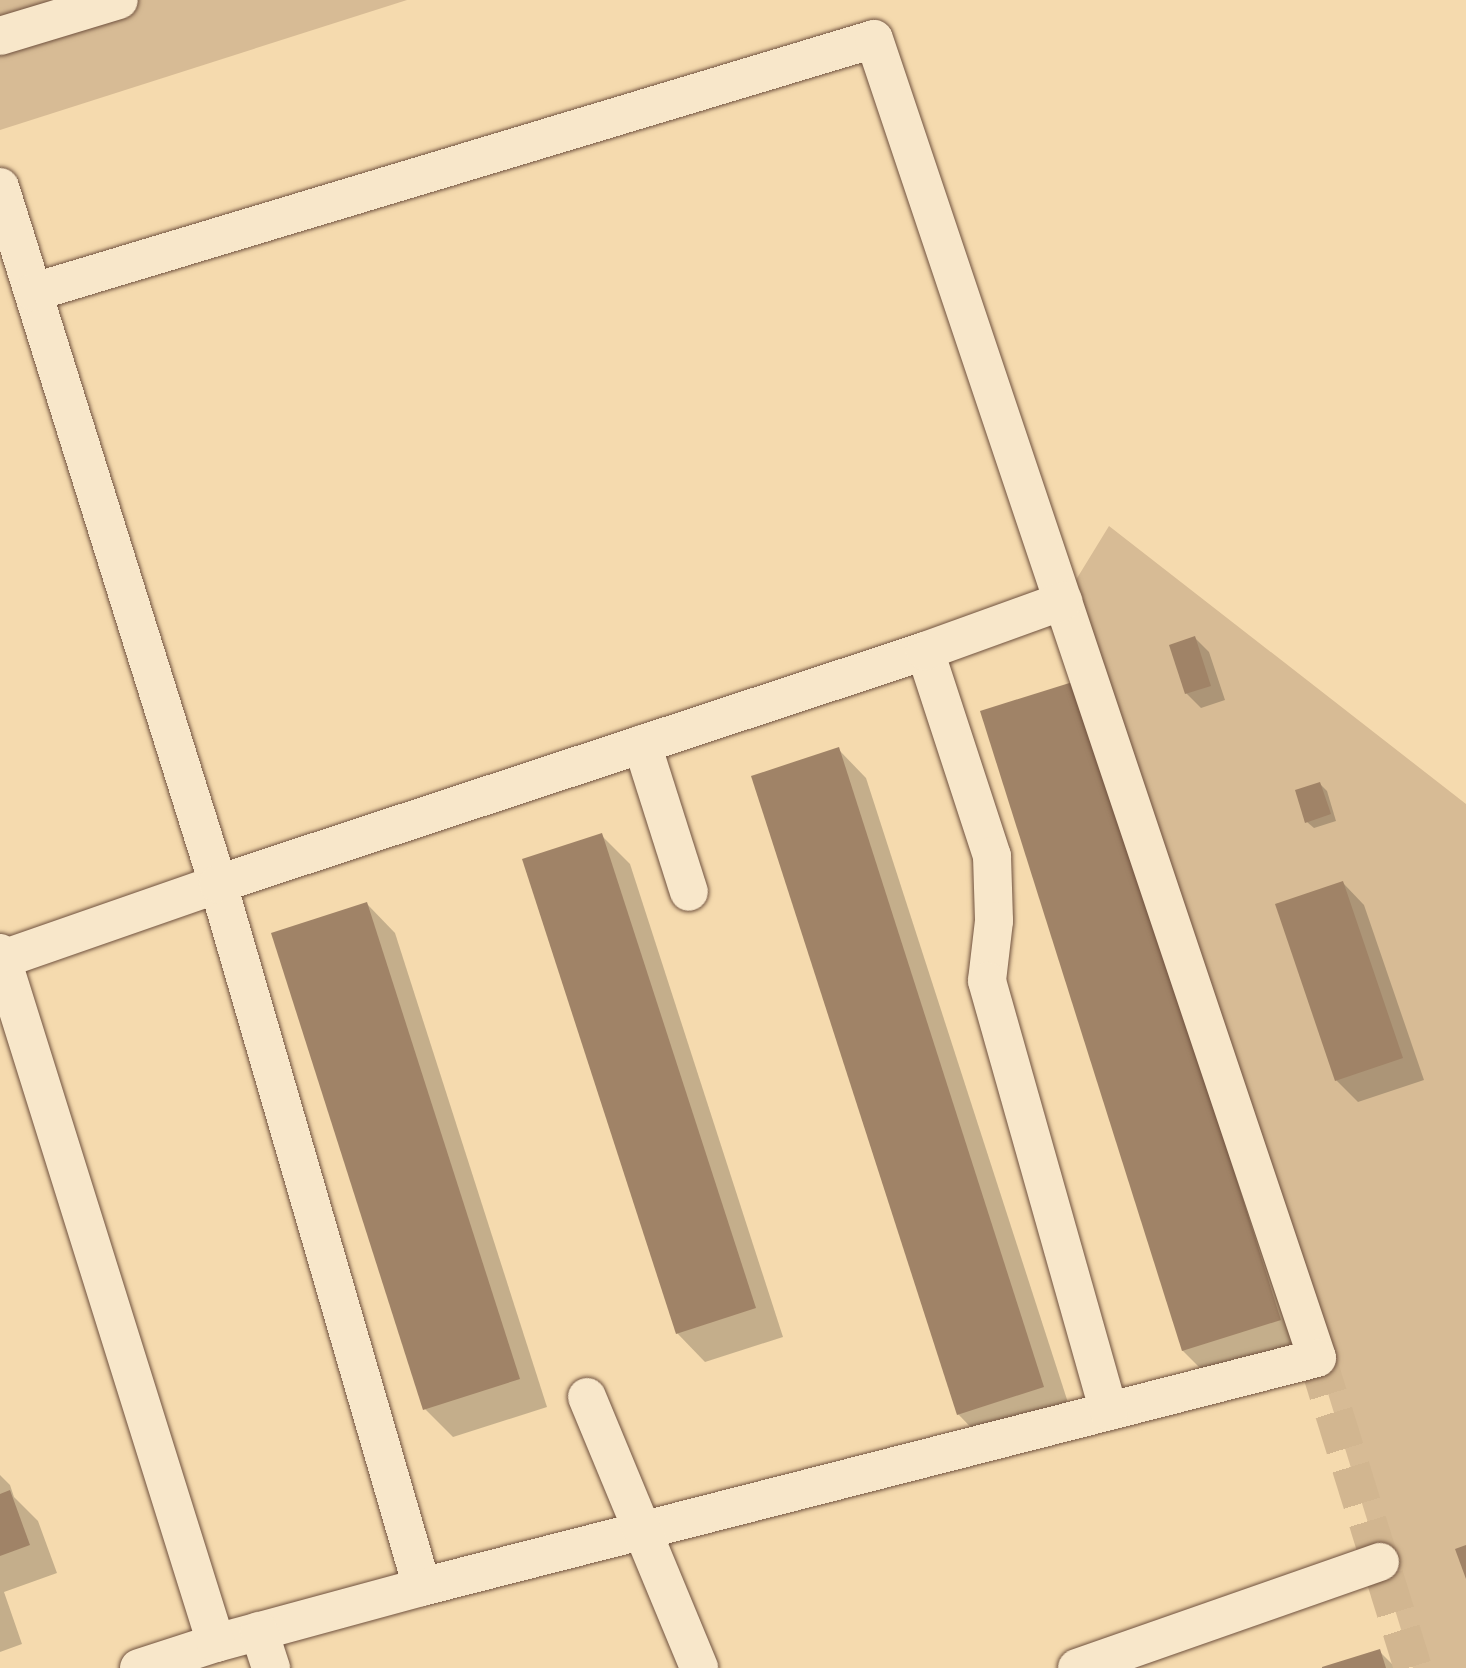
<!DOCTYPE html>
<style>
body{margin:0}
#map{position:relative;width:1466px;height:1668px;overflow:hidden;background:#f5daae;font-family:"Old Standard TT",serif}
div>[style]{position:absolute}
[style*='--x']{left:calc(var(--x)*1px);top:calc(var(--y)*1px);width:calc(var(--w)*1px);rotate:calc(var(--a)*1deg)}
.green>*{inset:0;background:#d7bb95}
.shadow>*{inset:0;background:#0003}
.building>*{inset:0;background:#a08367}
.minor-tunnel>*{height:38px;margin-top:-19px;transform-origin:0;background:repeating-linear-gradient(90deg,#d2b690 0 38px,transparent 0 57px)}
.roads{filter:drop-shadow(0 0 2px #70523f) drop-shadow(0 0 2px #70523f)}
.minor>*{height:38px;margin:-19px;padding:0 19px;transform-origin:19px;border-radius:19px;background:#f8e7ca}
span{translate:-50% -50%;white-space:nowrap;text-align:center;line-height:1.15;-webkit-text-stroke:5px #f8e7ca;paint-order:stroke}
</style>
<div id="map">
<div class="green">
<div style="clip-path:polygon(0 0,55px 0,0 18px)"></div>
<div style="clip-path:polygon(119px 0,407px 0,0 130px,0 36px)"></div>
<div style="clip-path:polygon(1109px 526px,1466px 804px,1466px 1668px,1413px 1668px,1317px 1358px,1063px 601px)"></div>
</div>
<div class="shadow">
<div style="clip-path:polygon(1195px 638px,1209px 652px,1225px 700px,1201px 708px,1186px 693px)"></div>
<div style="clip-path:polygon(1079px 682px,1308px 1349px,1211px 1379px,1183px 1351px)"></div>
<div style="clip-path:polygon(838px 749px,866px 778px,1072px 1415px,986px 1443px,958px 1414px)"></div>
<div style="clip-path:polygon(1320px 784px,1327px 791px,1336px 821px,1314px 828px,1307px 822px)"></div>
<div style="clip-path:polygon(601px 835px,630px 864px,783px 1337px,705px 1362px,677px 1333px)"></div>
<div style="clip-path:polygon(1343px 883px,1364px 905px,1424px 1080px,1358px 1102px,1336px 1080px)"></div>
<div style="clip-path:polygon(367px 904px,395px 933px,547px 1407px,453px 1437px,425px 1409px)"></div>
<div style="clip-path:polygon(0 1475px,10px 1485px,14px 1497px,38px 1521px,57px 1573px,4px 1592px,22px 1644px,0 1652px)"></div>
<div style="clip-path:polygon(1379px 1651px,1396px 1668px,1326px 1668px)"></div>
</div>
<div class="building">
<div style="clip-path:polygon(1195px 636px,1211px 686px,1185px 694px,1169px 645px)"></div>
<div style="clip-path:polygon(1079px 680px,1281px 1320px,1182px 1351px,980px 711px)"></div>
<div style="clip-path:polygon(839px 747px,1044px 1387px,957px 1415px,751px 776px)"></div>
<div style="clip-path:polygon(1320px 782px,1331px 814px,1305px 823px,1295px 790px)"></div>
<div style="clip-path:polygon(602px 833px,756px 1308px,676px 1334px,522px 859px)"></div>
<div style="clip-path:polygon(1343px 881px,1403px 1058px,1335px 1081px,1275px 904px)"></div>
<div style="clip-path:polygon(367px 902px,520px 1379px,423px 1410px,271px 933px)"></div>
<div style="clip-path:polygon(10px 1490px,30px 1545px,0 1556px,0 1494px)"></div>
<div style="clip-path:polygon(1466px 1545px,1466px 1579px,1455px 1549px)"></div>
<div style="clip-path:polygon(1380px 1649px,1386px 1668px,1322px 1668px,1322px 1667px)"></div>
</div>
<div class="minor-tunnel">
<div style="--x:1317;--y:1358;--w:325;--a:72.8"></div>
</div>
<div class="roads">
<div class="minor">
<div style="--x:0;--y:36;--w:124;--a:-16.8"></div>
<div style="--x:0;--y:187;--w:730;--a:72.63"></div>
<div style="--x:218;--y:884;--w:732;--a:73.82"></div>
<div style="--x:34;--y:292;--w:877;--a:-16.76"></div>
<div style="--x:874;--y:39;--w:1391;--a:71.43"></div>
<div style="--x:1317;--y:1358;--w:924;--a:165.65"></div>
<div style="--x:422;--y:1587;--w:213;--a:164.8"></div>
<div style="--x:216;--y:1643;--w:81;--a:162"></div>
<div style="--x:925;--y:651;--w:216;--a:71.9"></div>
<div style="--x:992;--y:856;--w:65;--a:88.2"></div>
<div style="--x:994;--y:921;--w:60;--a:96.7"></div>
<div style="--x:987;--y:981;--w:447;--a:74.2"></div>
<div style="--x:642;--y:744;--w:155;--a:72.4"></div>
<div style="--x:0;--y:953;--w:723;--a:72.62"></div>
<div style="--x:0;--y:960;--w:231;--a:-19.2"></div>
<div style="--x:218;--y:884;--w:744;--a:-18.24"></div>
<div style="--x:925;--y:651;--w:147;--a:-19.9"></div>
<div style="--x:587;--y:1397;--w:293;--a:67.5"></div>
<div style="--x:259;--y:1631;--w:39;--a:72"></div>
<div style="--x:1077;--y:1668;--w:321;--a:-19.3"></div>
</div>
</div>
</div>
